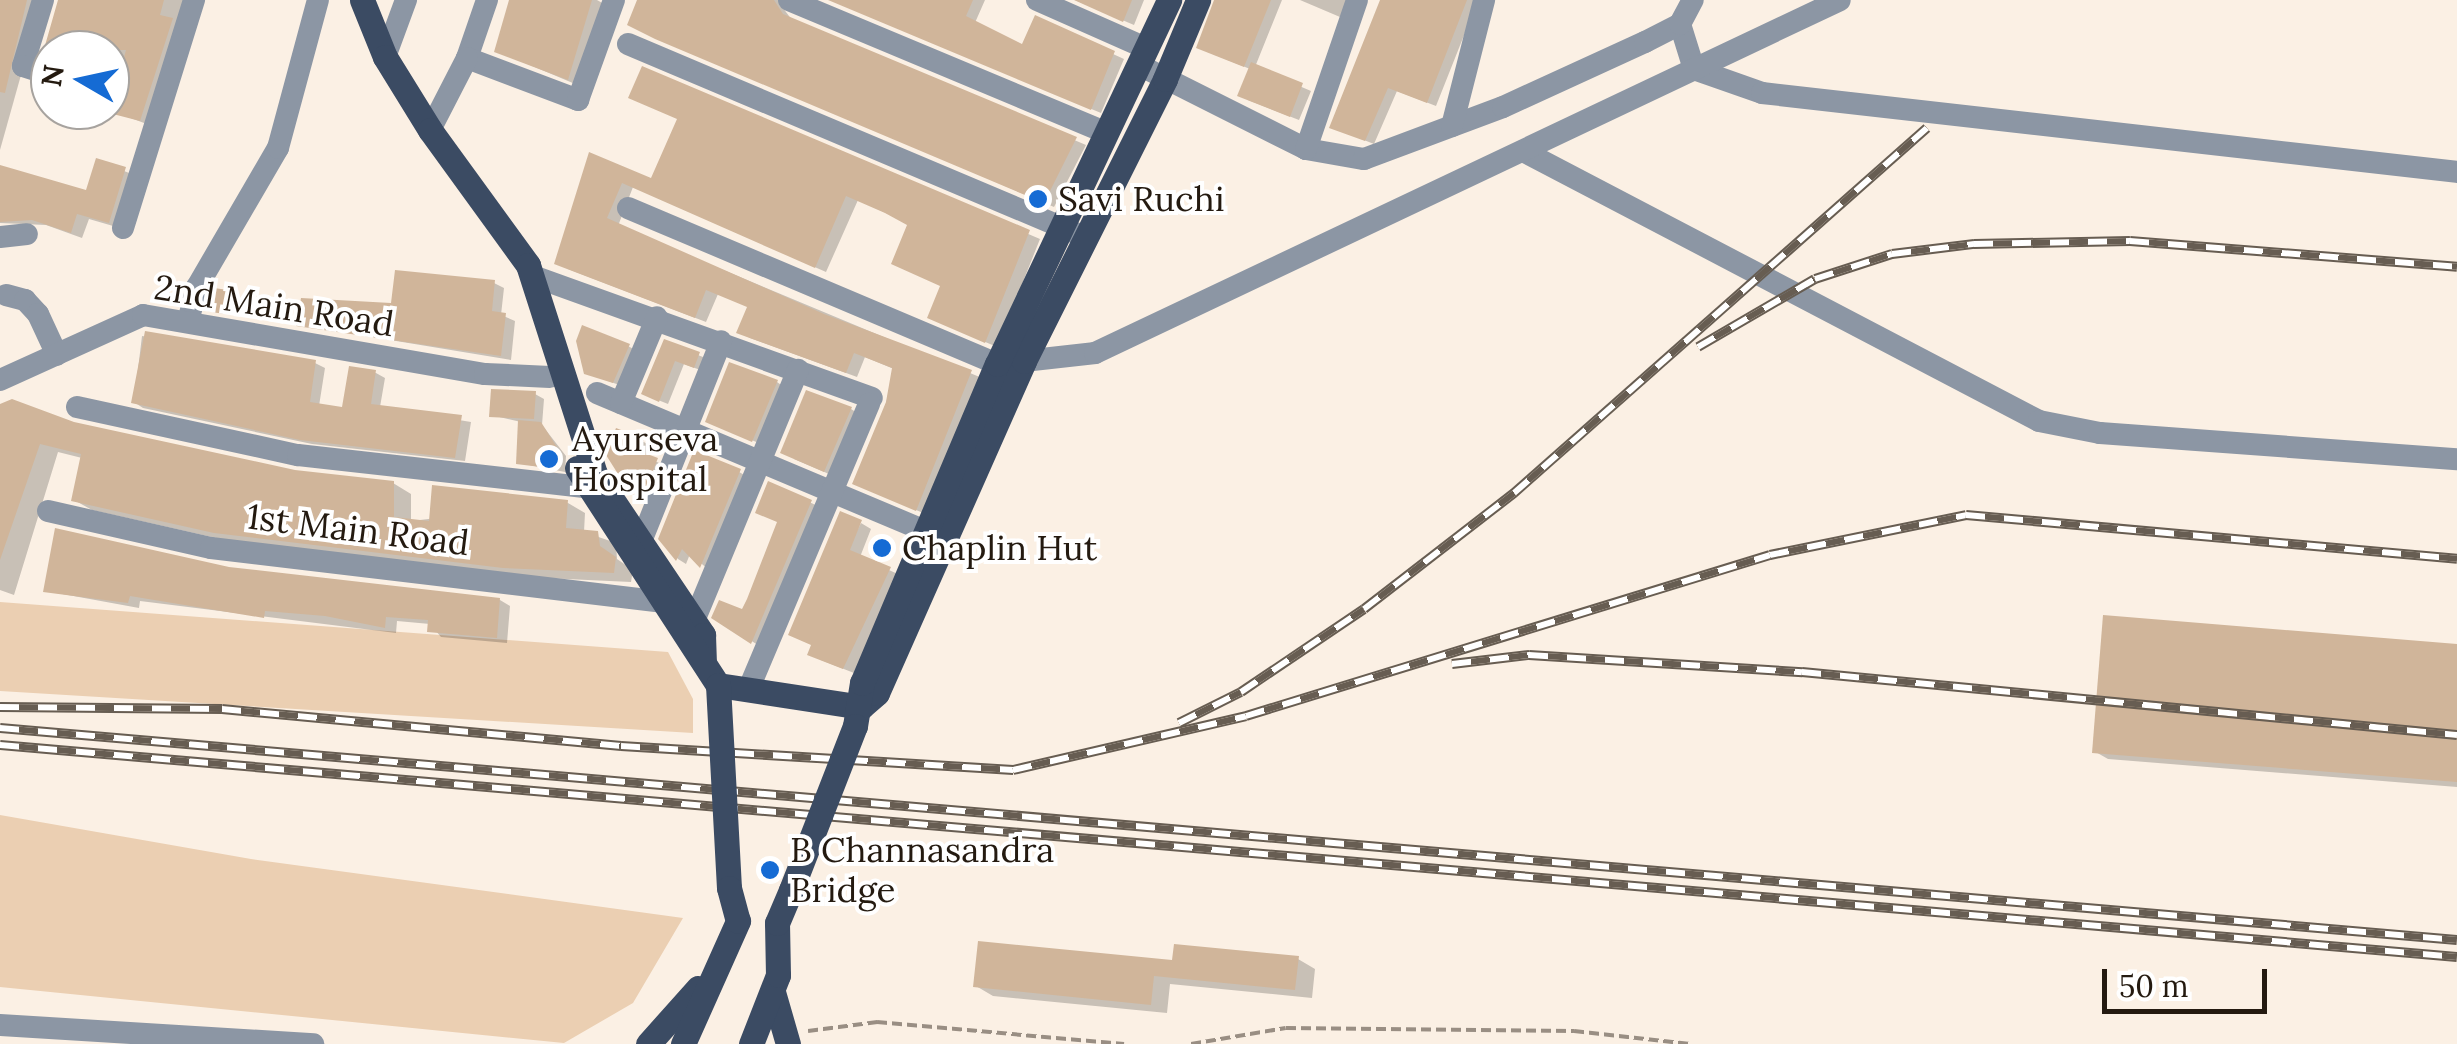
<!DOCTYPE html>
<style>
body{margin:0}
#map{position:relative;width:2457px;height:1044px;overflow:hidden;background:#fbf0e4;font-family:Lora,serif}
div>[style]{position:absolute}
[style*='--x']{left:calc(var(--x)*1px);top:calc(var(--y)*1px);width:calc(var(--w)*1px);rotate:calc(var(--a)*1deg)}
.green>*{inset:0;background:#ebcfb2}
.shadow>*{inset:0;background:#0003}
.building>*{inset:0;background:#d0b59a}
.path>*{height:4px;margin-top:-2px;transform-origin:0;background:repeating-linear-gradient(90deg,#998e83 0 10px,transparent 0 15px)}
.minor>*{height:22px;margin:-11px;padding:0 11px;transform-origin:11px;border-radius:11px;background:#8c96a4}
.major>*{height:25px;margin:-12.5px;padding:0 12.5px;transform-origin:12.5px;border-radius:12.5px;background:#3b4b63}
.rail>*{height:10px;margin-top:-5px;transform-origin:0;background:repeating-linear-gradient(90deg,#fff 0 19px,#675d52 0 38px);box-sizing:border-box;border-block:2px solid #675d52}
.major-bridge>*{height:25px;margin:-12.5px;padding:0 12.5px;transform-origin:12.5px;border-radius:12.5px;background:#3b4b63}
.dots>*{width:28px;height:28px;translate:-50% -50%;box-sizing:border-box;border:5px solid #fff;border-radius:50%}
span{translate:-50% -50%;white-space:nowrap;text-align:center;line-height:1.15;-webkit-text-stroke:8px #fff;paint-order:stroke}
.poi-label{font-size:35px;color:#241a10}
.left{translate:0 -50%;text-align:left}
.street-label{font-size:35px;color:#241a10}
.north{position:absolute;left:30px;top:30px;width:100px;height:100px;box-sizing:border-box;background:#fff;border:2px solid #a7a39f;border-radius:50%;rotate:279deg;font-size:28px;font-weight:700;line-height:40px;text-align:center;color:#241a10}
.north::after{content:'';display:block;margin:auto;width:35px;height:45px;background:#156bd4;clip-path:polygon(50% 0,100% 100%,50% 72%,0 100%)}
.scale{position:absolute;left:2102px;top:969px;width:165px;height:45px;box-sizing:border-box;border:5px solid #241a10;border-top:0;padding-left:12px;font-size:30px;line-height:35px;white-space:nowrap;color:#241a10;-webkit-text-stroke:8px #fff;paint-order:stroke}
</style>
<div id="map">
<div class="green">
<div style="clip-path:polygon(0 602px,668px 652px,693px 699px,693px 733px,0 691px)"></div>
<div style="clip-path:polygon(0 815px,251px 859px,683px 918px,633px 1003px,564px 1043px,0 987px)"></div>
</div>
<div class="shadow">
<div style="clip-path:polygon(0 0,42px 0,0 150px)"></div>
<div style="clip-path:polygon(59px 0,196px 0,152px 126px,112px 111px,118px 90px,110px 86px,110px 50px,45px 55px)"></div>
<div style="clip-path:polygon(512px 0,597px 0,611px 8px,587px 89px,497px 51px)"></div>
<div style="clip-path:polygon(638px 0,787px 0,783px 8px,792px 20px,1086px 145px,1054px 207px,640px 29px)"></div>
<div style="clip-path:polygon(830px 0,985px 0,974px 25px,1023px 47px,1036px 19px,1124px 59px,1101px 113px)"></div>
<div style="clip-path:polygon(1075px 0,1144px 0,1134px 25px)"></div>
<div style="clip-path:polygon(1218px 0,1282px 0,1255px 67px,1311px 91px,1299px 120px,1248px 100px,1250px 69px,1208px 52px)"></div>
<div style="clip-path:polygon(1300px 0,1347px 0,1340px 17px)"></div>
<div style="clip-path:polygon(1383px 0,1478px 0,1436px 106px,1397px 91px,1374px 144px,1341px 131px)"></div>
<div style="clip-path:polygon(644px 70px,1040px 239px,997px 347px,941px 323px,942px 286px,910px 224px,858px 200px,826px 272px,633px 187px,618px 226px,982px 378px,928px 515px,866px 489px,894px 369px,865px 357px,857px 377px,750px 338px,739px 332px,749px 307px,718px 294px,706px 322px,568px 269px,591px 155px,652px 181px,679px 119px)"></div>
<div style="clip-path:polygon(98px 161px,137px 176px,120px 228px,89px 219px,82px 238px,46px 225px,0 223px,0 167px,88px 194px)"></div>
<div style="clip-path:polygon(494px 283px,504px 288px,501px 315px,515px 321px,511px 360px,299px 325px)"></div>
<div style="clip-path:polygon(227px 292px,227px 314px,213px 312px)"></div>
<div style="clip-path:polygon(142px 336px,315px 363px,325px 368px,319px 406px,344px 410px,351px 369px,376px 373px,385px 378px,380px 407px,471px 422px,465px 461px,312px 444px,143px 408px,134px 402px)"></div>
<div style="clip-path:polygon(665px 342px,708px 359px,703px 371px,684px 364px,668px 404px,653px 398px)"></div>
<div style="clip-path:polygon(628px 346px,637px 351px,622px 386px,586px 373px)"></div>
<div style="clip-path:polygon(777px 382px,784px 387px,761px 444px,716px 425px)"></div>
<div style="clip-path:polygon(535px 394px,544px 399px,542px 425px,566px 456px,565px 472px,519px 463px,521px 422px,491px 415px)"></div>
<div style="clip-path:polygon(0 408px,295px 472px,393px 483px,411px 494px,411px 521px,568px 503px,585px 513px,584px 532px,616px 543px,617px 559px,633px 570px,631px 582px,523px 577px,234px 542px,92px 510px,74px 500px,82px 458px,58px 452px,14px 595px,0 590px)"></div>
<div style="clip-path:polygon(851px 409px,862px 416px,836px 477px,794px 459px)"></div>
<div style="clip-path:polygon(642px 441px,651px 446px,647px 457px,665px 466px,653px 496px,636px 489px,608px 454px)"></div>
<div style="clip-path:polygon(739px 472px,748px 477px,709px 570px,690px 554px,686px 564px,678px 559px,661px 539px)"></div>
<div style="clip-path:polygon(770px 484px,820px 507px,761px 647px,714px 617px,743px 612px,780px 522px)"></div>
<div style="clip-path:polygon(861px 523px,871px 529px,860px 557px,900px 575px,854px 673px,821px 660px,814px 645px,801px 640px)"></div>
<div style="clip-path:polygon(228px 569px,500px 600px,510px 606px,507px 643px,441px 637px,430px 624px,397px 621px,396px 633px,140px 601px,139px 608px,46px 591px)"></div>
<div style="clip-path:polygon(2457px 646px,2457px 787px,2108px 759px,2094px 751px)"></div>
<div style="clip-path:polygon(1298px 959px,1315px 969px,1312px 998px,1170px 984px,1167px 1013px,993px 996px,976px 986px,1174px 963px)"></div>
</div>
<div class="building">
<div style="clip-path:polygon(0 0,27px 0,5px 93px,0 92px)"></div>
<div style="clip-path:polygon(58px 0,164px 0,160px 15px,173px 18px,140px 121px,109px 113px,126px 50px,50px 50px,50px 59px,42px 56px)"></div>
<div style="clip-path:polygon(509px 0,592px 0,568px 80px,494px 52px)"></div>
<div style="clip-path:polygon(637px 0,774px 0,783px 14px,1077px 137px,1044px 203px,655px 39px,627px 25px)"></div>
<div style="clip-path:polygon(828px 0,973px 0,966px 16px,1022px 44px,1035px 15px,1115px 51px,1091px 110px)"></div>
<div style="clip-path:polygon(1074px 0,1132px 0,1123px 22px)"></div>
<div style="clip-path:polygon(1214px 0,1271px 0,1244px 67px,1196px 48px)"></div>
<div style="clip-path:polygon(1380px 0,1467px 0,1427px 103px,1388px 88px,1365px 141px,1329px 128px)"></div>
<div style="clip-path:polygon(1251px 62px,1303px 83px,1290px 117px,1237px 96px)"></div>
<div style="clip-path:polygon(642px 66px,1030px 230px,985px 343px,927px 318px,940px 286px,891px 264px,907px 225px,885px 213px,846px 196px,815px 268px,622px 183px,607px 218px,824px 314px,972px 370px,916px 511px,852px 484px,886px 402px,892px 368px,854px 353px,846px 373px,736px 333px,747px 307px,706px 290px,695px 318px,554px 264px,589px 152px,651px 178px,677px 119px,628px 98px)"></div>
<div style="clip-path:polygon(96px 158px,126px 167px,109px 223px,77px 214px,71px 233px,32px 220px,0 222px,0 165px,86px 190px)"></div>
<div style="clip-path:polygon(395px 270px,495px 280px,492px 311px,506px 313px,501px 356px,296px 326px,301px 298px,391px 303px)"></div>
<div style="clip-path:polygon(214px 288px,228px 290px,224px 314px,207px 311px)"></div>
<div style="clip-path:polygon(582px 325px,630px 344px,613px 383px,584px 374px,576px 341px)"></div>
<div style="clip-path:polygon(145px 331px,316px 360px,310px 402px,342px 407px,349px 366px,376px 370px,371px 404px,462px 415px,455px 458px,300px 440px,131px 403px)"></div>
<div style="clip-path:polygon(664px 339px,700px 352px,694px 368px,675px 361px,659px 402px,641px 394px)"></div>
<div style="clip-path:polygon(729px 362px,778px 380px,752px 442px,705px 422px)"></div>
<div style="clip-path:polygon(491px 389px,536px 391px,534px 419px,489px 417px)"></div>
<div style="clip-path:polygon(806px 390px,852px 407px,824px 472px,780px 453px)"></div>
<div style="clip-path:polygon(12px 399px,74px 422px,295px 470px,394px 481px,394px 517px,429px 521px,432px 485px,568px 500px,566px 528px,598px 531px,600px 546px,616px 557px,614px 573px,503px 568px,214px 533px,71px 501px,81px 454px,40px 444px,0 560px,0 404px)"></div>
<div style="clip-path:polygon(518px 420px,541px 422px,558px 449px,557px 469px,516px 464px)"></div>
<div style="clip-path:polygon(616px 428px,644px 439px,639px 451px,658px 458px,644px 493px,625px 485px,606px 455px)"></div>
<div style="clip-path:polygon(694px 450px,741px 469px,700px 568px,682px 549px,676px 561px,658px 539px)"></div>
<div style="clip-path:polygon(768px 481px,812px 500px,751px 644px,711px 618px,719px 600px,742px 609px,747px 599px,777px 522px,755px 513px)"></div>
<div style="clip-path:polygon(840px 511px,862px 520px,850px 550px,891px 567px,843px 669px,807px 655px,811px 645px,788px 635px)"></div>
<div style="clip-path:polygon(55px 528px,229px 567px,500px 598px,497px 638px,427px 632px,428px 620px,386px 617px,385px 628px,325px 616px,265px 611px,264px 618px,130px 596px,128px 603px,43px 592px)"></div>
<div style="clip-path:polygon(2103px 615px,2457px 644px,2457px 782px,2092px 753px)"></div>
<div style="clip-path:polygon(978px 941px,1172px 960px,1174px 944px,1299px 956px,1295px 990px,1154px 976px,1151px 1005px,973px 987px)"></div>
</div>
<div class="path">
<div style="--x:808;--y:1031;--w:70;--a:-7.4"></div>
<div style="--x:877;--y:1022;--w:248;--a:5.1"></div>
<div style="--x:1191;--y:1044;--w:96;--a:-9.6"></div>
<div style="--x:1286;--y:1028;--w:288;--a:0.6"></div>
<div style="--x:1574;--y:1031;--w:117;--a:6.4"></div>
</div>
<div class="minor">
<div style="--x:43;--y:0;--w:69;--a:106.9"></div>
<div style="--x:23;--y:66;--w:28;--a:18"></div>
<div style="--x:487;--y:0;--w:61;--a:109"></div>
<div style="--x:467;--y:58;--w:119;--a:20.7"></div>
<div style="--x:578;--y:100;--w:106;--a:-70.2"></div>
<div style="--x:789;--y:0;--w:342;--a:22.7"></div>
<div style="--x:1037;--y:0;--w:121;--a:23.8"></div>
<div style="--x:1680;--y:24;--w:47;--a:72.7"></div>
<div style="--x:628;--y:44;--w:486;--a:22.9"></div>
<div style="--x:385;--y:57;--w:61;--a:-69.8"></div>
<div style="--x:1139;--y:65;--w:187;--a:26.7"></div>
<div style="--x:1306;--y:149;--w:59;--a:9.8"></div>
<div style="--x:1364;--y:159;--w:148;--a:-20.5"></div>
<div style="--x:1503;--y:107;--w:156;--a:-24.6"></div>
<div style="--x:1645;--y:42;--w:39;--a:-27"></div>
<div style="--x:1680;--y:24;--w:27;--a:-62"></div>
<div style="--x:1694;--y:69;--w:72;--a:19.4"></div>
<div style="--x:1762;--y:93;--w:699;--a:6.48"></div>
<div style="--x:1452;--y:126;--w:130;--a:-75.7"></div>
<div style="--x:430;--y:130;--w:81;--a:-62.8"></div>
<div style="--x:1306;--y:149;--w:157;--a:-71.1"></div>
<div style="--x:1523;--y:151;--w:582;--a:27.62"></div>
<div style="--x:2039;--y:421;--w:62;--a:11.1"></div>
<div style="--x:2100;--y:433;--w:358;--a:4.2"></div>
<div style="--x:628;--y:208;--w:401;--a:22.9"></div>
<div style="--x:997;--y:364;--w:99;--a:-6.4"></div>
<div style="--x:1095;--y:353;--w:824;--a:-25.35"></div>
<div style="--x:123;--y:228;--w:239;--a:-72.7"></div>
<div style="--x:0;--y:237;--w:27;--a:-6"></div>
<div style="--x:533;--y:276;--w:360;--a:19.8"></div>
<div style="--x:6;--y:295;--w:20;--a:15"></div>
<div style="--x:25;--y:300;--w:19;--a:47"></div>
<div style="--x:38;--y:314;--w:45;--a:65.1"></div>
<div style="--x:188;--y:322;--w:36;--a:-76"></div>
<div style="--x:197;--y:287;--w:161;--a:-59.8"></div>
<div style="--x:278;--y:148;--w:153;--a:-74.9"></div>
<div style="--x:0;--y:380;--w:157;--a:-24.4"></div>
<div style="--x:143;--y:315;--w:347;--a:9.8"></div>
<div style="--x:485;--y:374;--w:65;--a:2.6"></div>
<div style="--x:597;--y:393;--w:357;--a:22.8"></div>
<div style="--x:621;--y:403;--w:93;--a:-67.3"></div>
<div style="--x:77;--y:407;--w:226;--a:12.3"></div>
<div style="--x:298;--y:455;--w:288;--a:6.4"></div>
<div style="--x:48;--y:511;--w:167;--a:12.8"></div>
<div style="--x:211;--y:548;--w:454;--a:6.8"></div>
<div style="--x:642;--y:539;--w:213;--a:-68.2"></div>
<div style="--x:694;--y:621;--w:272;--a:-67.5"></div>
<div style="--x:752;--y:681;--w:301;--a:-67.1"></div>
<div style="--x:0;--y:1025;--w:314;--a:3.5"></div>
</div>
<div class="major">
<div style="--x:362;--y:0;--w:61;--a:68"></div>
<div style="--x:385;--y:57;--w:86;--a:58.3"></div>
<div style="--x:430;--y:130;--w:167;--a:54"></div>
<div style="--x:528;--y:265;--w:219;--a:72.2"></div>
<div style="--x:595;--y:474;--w:194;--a:56.1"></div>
<div style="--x:703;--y:635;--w:24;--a:88"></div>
<div style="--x:577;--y:468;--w:259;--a:57"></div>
<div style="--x:718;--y:685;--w:145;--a:8.7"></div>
<div style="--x:861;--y:707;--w:21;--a:-41"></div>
<div style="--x:877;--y:693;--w:363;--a:-66.1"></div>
<div style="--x:1024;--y:361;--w:315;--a:-63.4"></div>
<div style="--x:1165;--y:79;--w:86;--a:-67.3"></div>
<div style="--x:855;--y:726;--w:44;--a:-80.8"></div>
<div style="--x:862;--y:683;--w:346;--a:-67.1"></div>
<div style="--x:997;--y:364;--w:403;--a:-64.7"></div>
<div style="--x:773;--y:992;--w:54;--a:73.9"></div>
<div style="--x:648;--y:1044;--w:75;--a:-48.2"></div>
<div style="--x:683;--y:1044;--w:135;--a:-65.9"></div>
<div style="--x:751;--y:1044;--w:74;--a:-68.6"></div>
<div style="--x:778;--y:975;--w:52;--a:-91.1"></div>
<div style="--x:777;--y:923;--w:36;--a:-67"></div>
</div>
<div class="rail">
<div style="--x:1698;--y:347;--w:135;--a:-30.2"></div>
<div style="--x:1815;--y:279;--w:81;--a:-18"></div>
<div style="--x:1892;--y:254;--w:83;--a:-7"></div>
<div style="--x:1974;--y:244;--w:156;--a:-1.1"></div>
<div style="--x:2130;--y:241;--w:328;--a:4.5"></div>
<div style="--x:1452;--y:664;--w:78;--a:-6.7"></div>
<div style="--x:1529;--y:655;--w:274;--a:3.6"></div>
<div style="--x:1802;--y:672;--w:658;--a:5.49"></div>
<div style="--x:0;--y:707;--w:222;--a:0.5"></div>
<div style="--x:222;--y:709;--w:401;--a:5.3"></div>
<div style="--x:621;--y:746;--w:393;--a:3.5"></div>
<div style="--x:1013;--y:770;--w:239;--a:-13"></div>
<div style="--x:1246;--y:716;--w:548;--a:-17.08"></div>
<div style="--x:1770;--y:555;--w:200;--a:-11.5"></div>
<div style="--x:1966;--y:515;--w:493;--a:5.1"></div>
<div style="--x:1179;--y:723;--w:69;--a:-26.6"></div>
<div style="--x:1241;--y:692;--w:148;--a:-34"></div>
<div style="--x:1364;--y:609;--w:190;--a:-37.7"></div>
<div style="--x:1514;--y:493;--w:551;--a:-41.47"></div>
<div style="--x:0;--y:728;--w:2466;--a:4.93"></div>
<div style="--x:0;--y:745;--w:2466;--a:4.93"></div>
</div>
<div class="major-bridge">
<div style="--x:718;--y:685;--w:203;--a:86.9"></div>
<div style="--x:729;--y:888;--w:34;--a:75"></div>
<div style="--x:791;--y:890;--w:176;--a:-68.7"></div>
</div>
<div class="dots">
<div style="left:1038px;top:199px;background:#156bd4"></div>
<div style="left:549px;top:459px;background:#156bd4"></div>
<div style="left:882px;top:548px;background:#156bd4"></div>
<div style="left:770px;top:870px;background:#156bd4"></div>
</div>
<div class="poi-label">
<span class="left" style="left:1058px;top:199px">Savi Ruchi</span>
<span class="left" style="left:572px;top:459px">Ayurseva<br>Hospital</span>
<span class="left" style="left:902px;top:548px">Chaplin Hut</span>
<span class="left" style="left:790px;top:870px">B Channasandra<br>Bridge</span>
</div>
<div class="street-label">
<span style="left:274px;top:306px;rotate:9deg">2nd Main Road</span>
<span style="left:358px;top:530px;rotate:7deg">1st Main Road</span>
</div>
<div class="north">N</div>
<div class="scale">50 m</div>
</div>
